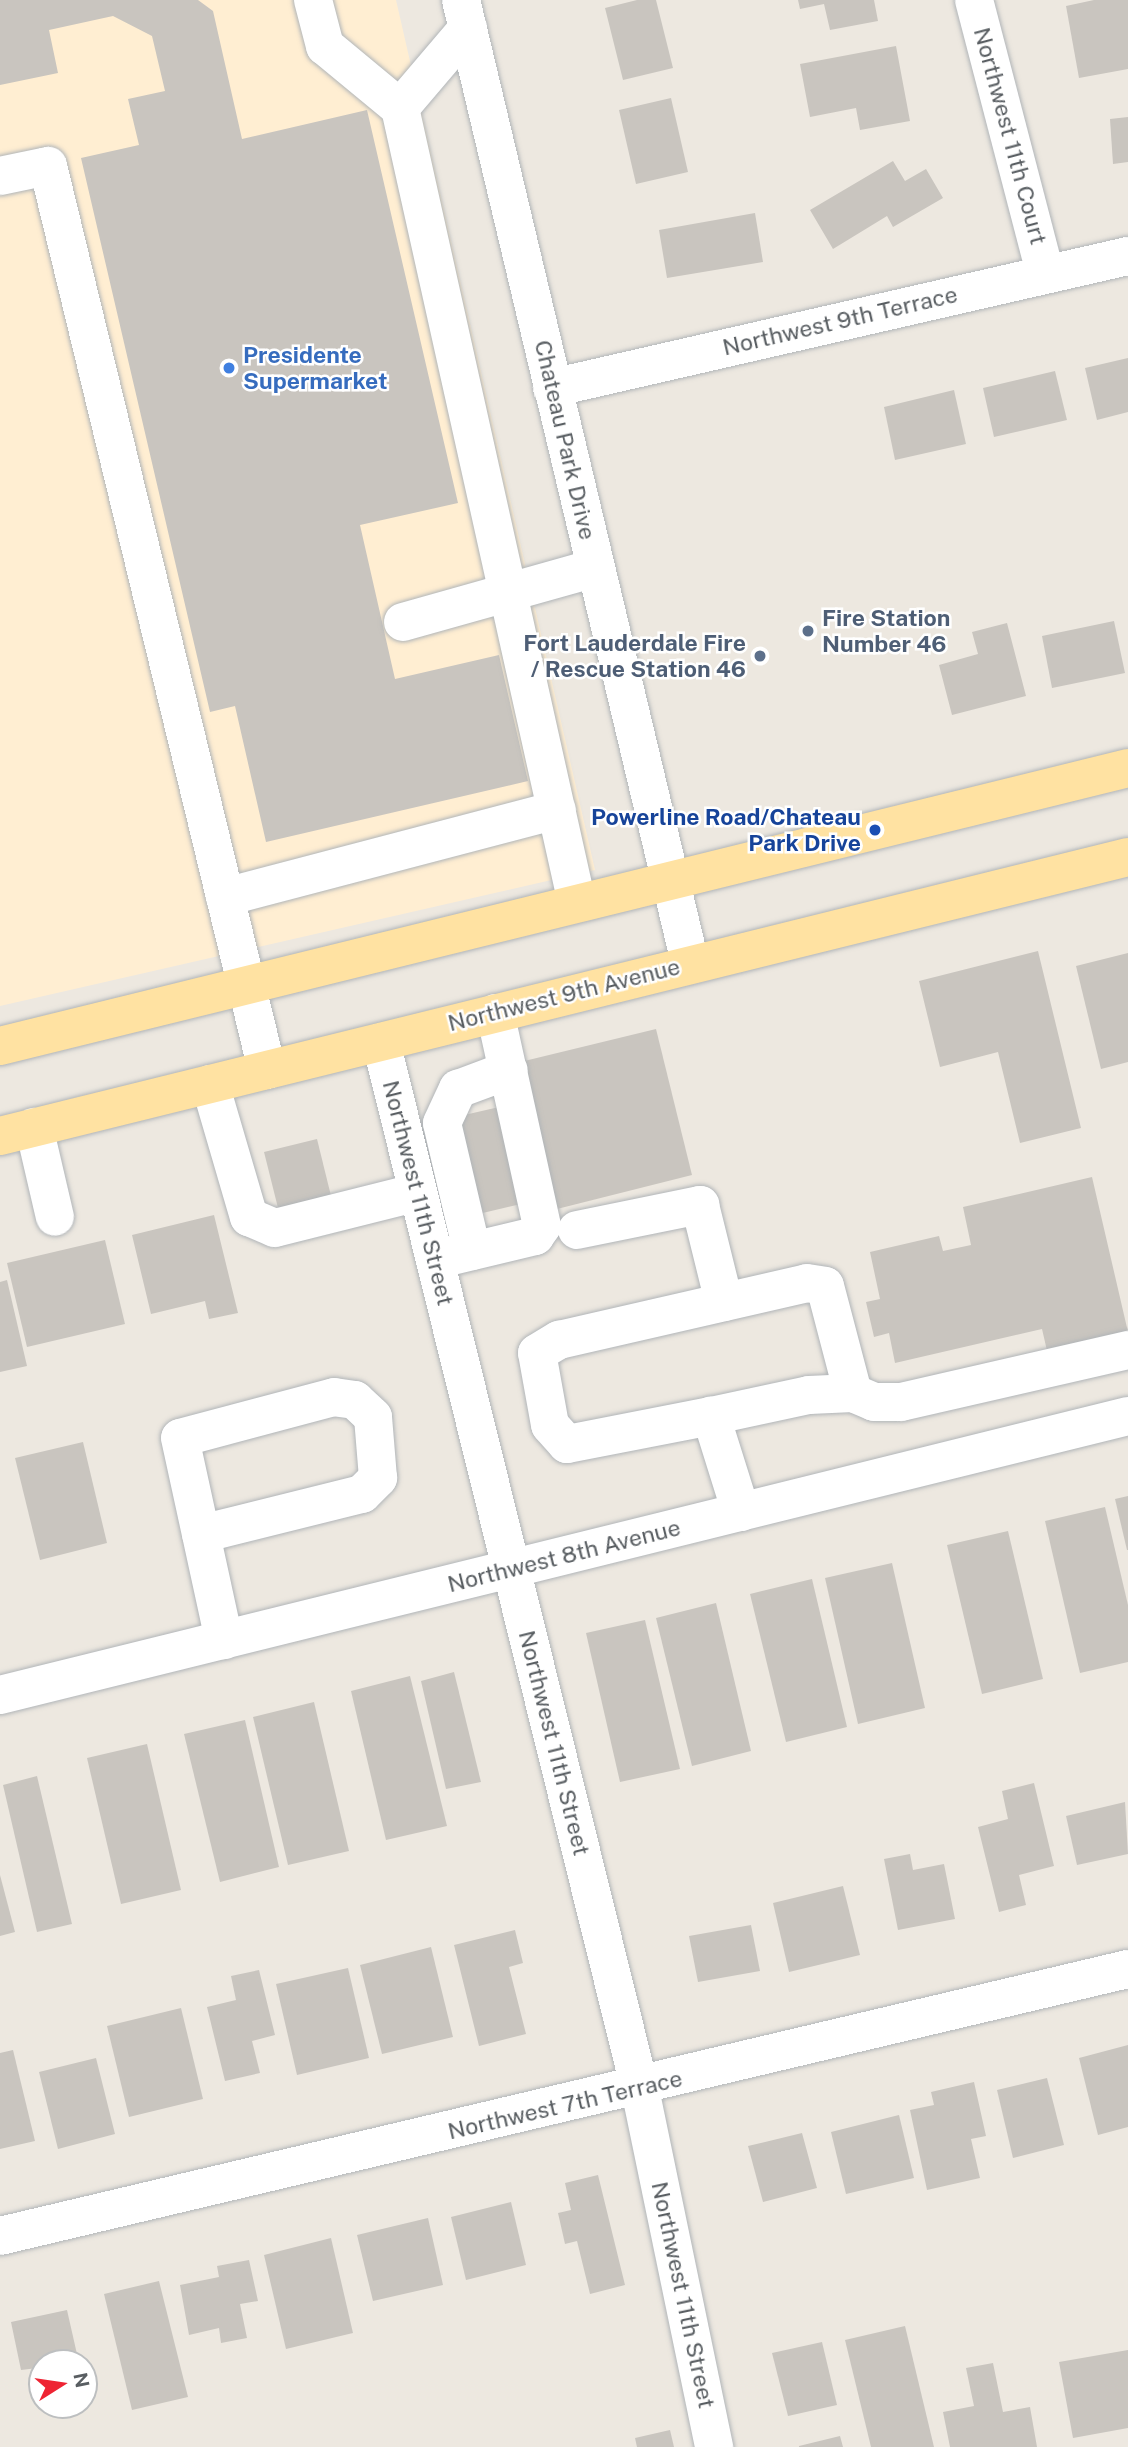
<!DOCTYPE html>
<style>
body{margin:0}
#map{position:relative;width:1128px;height:2447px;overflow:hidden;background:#ede8e0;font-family:"Public Sans",sans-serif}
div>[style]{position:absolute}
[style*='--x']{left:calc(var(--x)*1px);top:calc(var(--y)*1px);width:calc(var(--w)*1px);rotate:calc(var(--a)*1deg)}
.commercial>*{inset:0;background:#ffeed2}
.building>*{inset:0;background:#c9c5bf}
.roads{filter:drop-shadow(0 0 2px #b1b5b8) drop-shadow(0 0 2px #b1b5b8)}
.minor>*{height:38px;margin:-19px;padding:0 19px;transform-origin:19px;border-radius:19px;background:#fff}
.major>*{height:38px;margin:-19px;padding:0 19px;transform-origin:19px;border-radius:19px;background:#ffe2a2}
.dots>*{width:19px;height:19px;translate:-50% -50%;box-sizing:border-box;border:4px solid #fff;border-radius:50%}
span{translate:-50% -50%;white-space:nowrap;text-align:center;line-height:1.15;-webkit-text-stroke:5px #fff;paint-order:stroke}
.street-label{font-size:23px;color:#595e62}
.shop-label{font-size:23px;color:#366cbe;font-weight:700}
.left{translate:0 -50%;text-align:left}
.service-label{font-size:23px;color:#4e5e75;font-weight:700}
.right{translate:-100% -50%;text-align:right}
.transit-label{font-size:23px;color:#164399;font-weight:700}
.north{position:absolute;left:28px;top:2349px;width:70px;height:70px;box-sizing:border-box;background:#fff;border:2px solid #bdbfc0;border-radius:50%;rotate:78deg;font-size:19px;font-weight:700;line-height:28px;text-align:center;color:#595e62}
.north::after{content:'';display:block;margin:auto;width:24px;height:32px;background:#ee2433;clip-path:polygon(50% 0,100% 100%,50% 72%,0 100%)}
</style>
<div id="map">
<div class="commercial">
<div style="clip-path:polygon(0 0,396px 0,595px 870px,0 1006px)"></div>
</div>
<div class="building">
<div style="clip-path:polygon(0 0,198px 0,213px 11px,242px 139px,367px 110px,458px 503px,360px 525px,395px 679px,499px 655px,528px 781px,266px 842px,235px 706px,210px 712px,81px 158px,139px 145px,128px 99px,165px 91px,152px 36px,113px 16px,49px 30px,58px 73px,0 85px)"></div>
<div style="clip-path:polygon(637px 0,656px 0,673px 68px,623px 80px,605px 8px)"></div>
<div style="clip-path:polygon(798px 0,874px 0,878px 21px,830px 30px,824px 4px,800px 9px)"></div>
<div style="clip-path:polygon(1094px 0,1128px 0,1128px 69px,1079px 78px,1066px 6px)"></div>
<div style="clip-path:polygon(896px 46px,910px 121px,860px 130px,856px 108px,810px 117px,800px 64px)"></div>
<div style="clip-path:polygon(671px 98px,688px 172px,636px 184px,619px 110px)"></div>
<div style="clip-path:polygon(1128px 117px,1128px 162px,1113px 164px,1110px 119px)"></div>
<div style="clip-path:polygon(893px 161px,905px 181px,926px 169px,943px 198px,893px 227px,887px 216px,833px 249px,810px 210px)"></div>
<div style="clip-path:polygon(755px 213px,763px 262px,667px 278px,659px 230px)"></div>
<div style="clip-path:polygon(1128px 358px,1128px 412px,1097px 420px,1085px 368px)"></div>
<div style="clip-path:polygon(1055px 371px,1067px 420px,994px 437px,983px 388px)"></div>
<div style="clip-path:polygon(954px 390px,966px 444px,895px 460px,884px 407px)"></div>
<div style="clip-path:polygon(1114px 621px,1125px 673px,1052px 688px,1042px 636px)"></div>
<div style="clip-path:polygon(1007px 623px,1026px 696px,952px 715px,939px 665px,978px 654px,972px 632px)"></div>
<div style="clip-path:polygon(1038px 951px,1081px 1128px,1020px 1143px,998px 1052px,940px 1067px,919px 981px)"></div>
<div style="clip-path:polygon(1128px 953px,1128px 1062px,1101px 1069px,1076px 966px)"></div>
<div style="clip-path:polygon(656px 1029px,692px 1175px,549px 1211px,512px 1064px)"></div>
<div style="clip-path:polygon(516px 1103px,538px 1200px,470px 1216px,447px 1119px)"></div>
<div style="clip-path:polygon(317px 1139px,333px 1204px,280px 1216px,264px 1152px)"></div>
<div style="clip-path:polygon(1092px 1177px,1128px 1332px,1048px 1355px,1042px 1329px,895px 1363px,889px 1333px,874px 1337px,866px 1302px,880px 1299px,870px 1252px,939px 1236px,943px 1251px,971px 1245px,963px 1207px)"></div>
<div style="clip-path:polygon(214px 1215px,238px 1313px,209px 1319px,205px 1301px,151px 1314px,132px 1235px)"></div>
<div style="clip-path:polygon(105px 1240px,125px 1324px,27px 1347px,7px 1263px)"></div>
<div style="clip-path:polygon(7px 1280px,27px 1366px,0 1372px,0 1282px)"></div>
<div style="clip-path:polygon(83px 1442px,107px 1543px,40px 1560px,15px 1458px)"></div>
<div style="clip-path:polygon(1128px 1496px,1128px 1550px,1127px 1550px,1115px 1499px)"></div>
<div style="clip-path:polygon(1105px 1507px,1128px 1605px,1128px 1662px,1080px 1673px,1045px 1521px)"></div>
<div style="clip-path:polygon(1008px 1531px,1043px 1679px,982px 1694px,947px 1545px)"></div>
<div style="clip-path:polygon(892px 1563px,925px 1708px,858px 1724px,825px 1578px)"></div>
<div style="clip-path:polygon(812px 1579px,847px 1727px,786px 1742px,750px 1594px)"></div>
<div style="clip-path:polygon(716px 1603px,751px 1751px,692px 1766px,656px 1618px)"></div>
<div style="clip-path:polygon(645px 1620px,680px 1769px,620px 1782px,586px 1633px)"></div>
<div style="clip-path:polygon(454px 1672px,481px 1782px,446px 1789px,421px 1681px)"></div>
<div style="clip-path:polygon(410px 1676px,447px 1826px,386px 1840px,351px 1691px)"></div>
<div style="clip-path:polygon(314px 1702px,349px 1851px,288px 1865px,253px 1717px)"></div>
<div style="clip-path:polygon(245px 1720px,279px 1867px,220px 1882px,184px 1734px)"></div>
<div style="clip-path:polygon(147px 1744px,181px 1890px,121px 1904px,87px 1758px)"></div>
<div style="clip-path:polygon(37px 1776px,72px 1924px,37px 1932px,3px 1785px)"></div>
<div style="clip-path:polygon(1034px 1783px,1054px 1866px,1019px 1875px,1026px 1905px,999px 1912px,978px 1827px,1008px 1819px,1002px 1791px)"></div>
<div style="clip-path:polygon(1125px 1802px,1128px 1854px,1077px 1865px,1066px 1816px)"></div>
<div style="clip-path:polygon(910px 1854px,913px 1870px,944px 1864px,955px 1919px,898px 1930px,884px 1859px)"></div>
<div style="clip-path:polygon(0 1875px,15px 1932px,0 1936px)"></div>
<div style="clip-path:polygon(843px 1886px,860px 1955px,789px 1972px,773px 1903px)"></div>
<div style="clip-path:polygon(751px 1925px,760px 1971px,698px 1982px,689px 1936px)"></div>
<div style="clip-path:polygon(515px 1930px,523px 1963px,509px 1967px,526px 2034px,479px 2046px,454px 1945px)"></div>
<div style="clip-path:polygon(431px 1947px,453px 2037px,382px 2054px,360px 1965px)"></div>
<div style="clip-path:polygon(348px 1968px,369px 2058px,297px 2075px,276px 1984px)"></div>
<div style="clip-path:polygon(259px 1970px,275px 2035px,252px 2041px,260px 2073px,225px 2081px,207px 2007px,236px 2000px,231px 1976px)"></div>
<div style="clip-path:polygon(181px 2008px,203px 2099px,129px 2117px,107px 2026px)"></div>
<div style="clip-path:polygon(1128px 2045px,1128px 2127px,1098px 2135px,1079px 2058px)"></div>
<div style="clip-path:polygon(13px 2050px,35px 2141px,0 2149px,0 2053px)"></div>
<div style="clip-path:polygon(96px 2058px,115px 2134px,58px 2149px,39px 2072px)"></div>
<div style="clip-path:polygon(1047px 2078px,1064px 2145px,1013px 2158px,997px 2090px)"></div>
<div style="clip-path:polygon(974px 2082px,986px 2136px,971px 2139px,980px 2178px,927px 2190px,910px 2110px,934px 2105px,931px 2092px)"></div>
<div style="clip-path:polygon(899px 2115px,914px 2178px,846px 2194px,831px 2132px)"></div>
<div style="clip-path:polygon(802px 2133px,817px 2188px,763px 2202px,748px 2146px)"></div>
<div style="clip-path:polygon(598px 2175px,625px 2285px,590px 2294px,577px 2241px,565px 2244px,558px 2213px,571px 2210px,565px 2183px)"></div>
<div style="clip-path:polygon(511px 2202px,526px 2265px,466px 2280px,451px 2217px)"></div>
<div style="clip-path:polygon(428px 2218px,443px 2285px,373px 2301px,357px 2235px)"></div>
<div style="clip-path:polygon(331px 2238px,353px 2333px,286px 2349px,264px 2255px)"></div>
<div style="clip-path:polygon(249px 2260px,258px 2301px,240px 2304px,247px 2338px,221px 2343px,219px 2328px,189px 2335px,180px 2285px,219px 2277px,217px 2266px)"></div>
<div style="clip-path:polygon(159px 2281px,188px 2397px,132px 2410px,104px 2294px)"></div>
<div style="clip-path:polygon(67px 2310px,79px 2363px,21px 2370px,11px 2322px)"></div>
<div style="clip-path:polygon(905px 2326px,934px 2447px,871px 2447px,845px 2340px)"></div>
<div style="clip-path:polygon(822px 2342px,837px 2405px,788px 2416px,772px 2353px)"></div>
<div style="clip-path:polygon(1128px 2350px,1128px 2428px,1073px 2438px,1059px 2362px)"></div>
<div style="clip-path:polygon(993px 2363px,1003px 2412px,1030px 2407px,1037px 2447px,950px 2447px,943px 2412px,974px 2406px,966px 2368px)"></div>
<div style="clip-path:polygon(670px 2430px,674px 2447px,637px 2447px,635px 2438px)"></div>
<div style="clip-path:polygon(840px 2436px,843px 2447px,799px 2447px,799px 2446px)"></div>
</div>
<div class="roads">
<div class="minor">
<div style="--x:313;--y:0;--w:48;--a:75.4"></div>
<div style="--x:325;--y:46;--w:97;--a:39.6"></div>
<div style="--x:461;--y:0;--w:990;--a:76.62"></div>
<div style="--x:974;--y:0;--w:282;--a:75.4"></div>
<div style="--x:468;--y:28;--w:105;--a:130.4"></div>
<div style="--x:400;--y:108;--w:814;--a:77.45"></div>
<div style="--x:0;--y:176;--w:49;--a:-11.8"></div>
<div style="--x:48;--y:166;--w:930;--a:76.38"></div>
<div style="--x:552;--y:388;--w:591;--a:-12.91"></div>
<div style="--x:403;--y:622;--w:199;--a:-15.7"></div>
<div style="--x:225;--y:897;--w:343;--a:-14.7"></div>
<div style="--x:381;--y:1042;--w:1079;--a:76.11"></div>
<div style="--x:640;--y:2089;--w:366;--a:78.3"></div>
<div style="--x:210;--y:1084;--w:139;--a:73.7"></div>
<div style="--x:249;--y:1217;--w:28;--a:23"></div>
<div style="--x:275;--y:1228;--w:147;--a:-14.1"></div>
<div style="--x:34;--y:1127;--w:92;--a:76.9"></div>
<div style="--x:577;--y:1230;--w:126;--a:-11.5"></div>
<div style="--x:700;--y:1205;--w:100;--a:76.1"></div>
<div style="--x:472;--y:1251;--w:131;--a:-103.2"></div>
<div style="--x:442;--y:1123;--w:38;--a:-65"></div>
<div style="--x:458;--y:1089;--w:54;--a:-20.4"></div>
<div style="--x:435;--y:1260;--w:103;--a:-13.5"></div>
<div style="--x:535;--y:1236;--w:12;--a:-55"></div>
<div style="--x:542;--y:1226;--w:218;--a:-102.4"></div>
<div style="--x:711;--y:1416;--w:147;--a:169"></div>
<div style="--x:567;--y:1444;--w:25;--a:-132"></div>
<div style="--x:550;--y:1425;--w:73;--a:-100.2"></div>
<div style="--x:537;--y:1353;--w:26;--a:-31"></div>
<div style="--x:559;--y:1340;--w:254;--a:-12.9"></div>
<div style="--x:807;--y:1283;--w:18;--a:9"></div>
<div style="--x:825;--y:1286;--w:111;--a:75.3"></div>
<div style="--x:741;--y:1512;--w:101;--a:-107.4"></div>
<div style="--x:711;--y:1416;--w:100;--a:-12.1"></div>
<div style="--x:809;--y:1395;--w:44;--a:-2.6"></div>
<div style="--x:853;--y:1393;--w:23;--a:23"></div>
<div style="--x:874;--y:1402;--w:27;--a:0"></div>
<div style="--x:901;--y:1402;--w:233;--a:-12.9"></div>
<div style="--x:201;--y:1534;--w:166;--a:-14"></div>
<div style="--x:362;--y:1494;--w:23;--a:-45"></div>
<div style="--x:378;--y:1478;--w:61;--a:-94.7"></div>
<div style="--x:373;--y:1417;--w:25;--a:-137"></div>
<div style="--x:355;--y:1400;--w:21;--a:-172"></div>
<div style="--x:334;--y:1397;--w:159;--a:165.1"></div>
<div style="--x:180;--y:1438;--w:207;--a:77.7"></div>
<div style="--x:0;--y:1695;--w:1162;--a:-13.89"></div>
<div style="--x:0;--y:2236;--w:1159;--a:-13.32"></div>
</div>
<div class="major">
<div style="--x:0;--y:1046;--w:1162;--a:-13.84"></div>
<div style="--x:0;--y:1136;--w:1162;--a:-13.89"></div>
</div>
</div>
<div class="dots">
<div style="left:229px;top:368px;background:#3f7fe0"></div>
<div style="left:808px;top:631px;background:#5c6f8a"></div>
<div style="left:760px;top:656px;background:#5c6f8a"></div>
<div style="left:875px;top:830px;background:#1a4fb4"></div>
</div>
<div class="street-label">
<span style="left:1010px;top:136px;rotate:75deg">Northwest 11th Court</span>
<span style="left:840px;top:321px;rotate:-13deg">Northwest 9th Terrace</span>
<span style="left:565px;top:440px;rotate:77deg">Chateau Park Drive</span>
<span style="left:564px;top:995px;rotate:-14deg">Northwest 9th Avenue</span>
<span style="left:418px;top:1193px;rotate:76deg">Northwest 11th Street</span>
<span style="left:564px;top:1556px;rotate:-14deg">Northwest 8th Avenue</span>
<span style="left:554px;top:1743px;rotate:76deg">Northwest 11th Street</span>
<span style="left:565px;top:2105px;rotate:-13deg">Northwest 7th Terrace</span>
<span style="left:683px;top:2295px;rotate:78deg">Northwest 11th Street</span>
</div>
<div class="shop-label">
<span class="left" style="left:243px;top:368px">Presidente<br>Supermarket</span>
</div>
<div class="service-label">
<span class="left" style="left:822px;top:631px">Fire Station<br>Number 46</span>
<span class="right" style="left:746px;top:656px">Fort Lauderdale Fire<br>/ Rescue Station 46</span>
</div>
<div class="transit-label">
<span class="right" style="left:861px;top:830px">Powerline Road/Chateau<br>Park Drive</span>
</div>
<div class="north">N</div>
</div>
